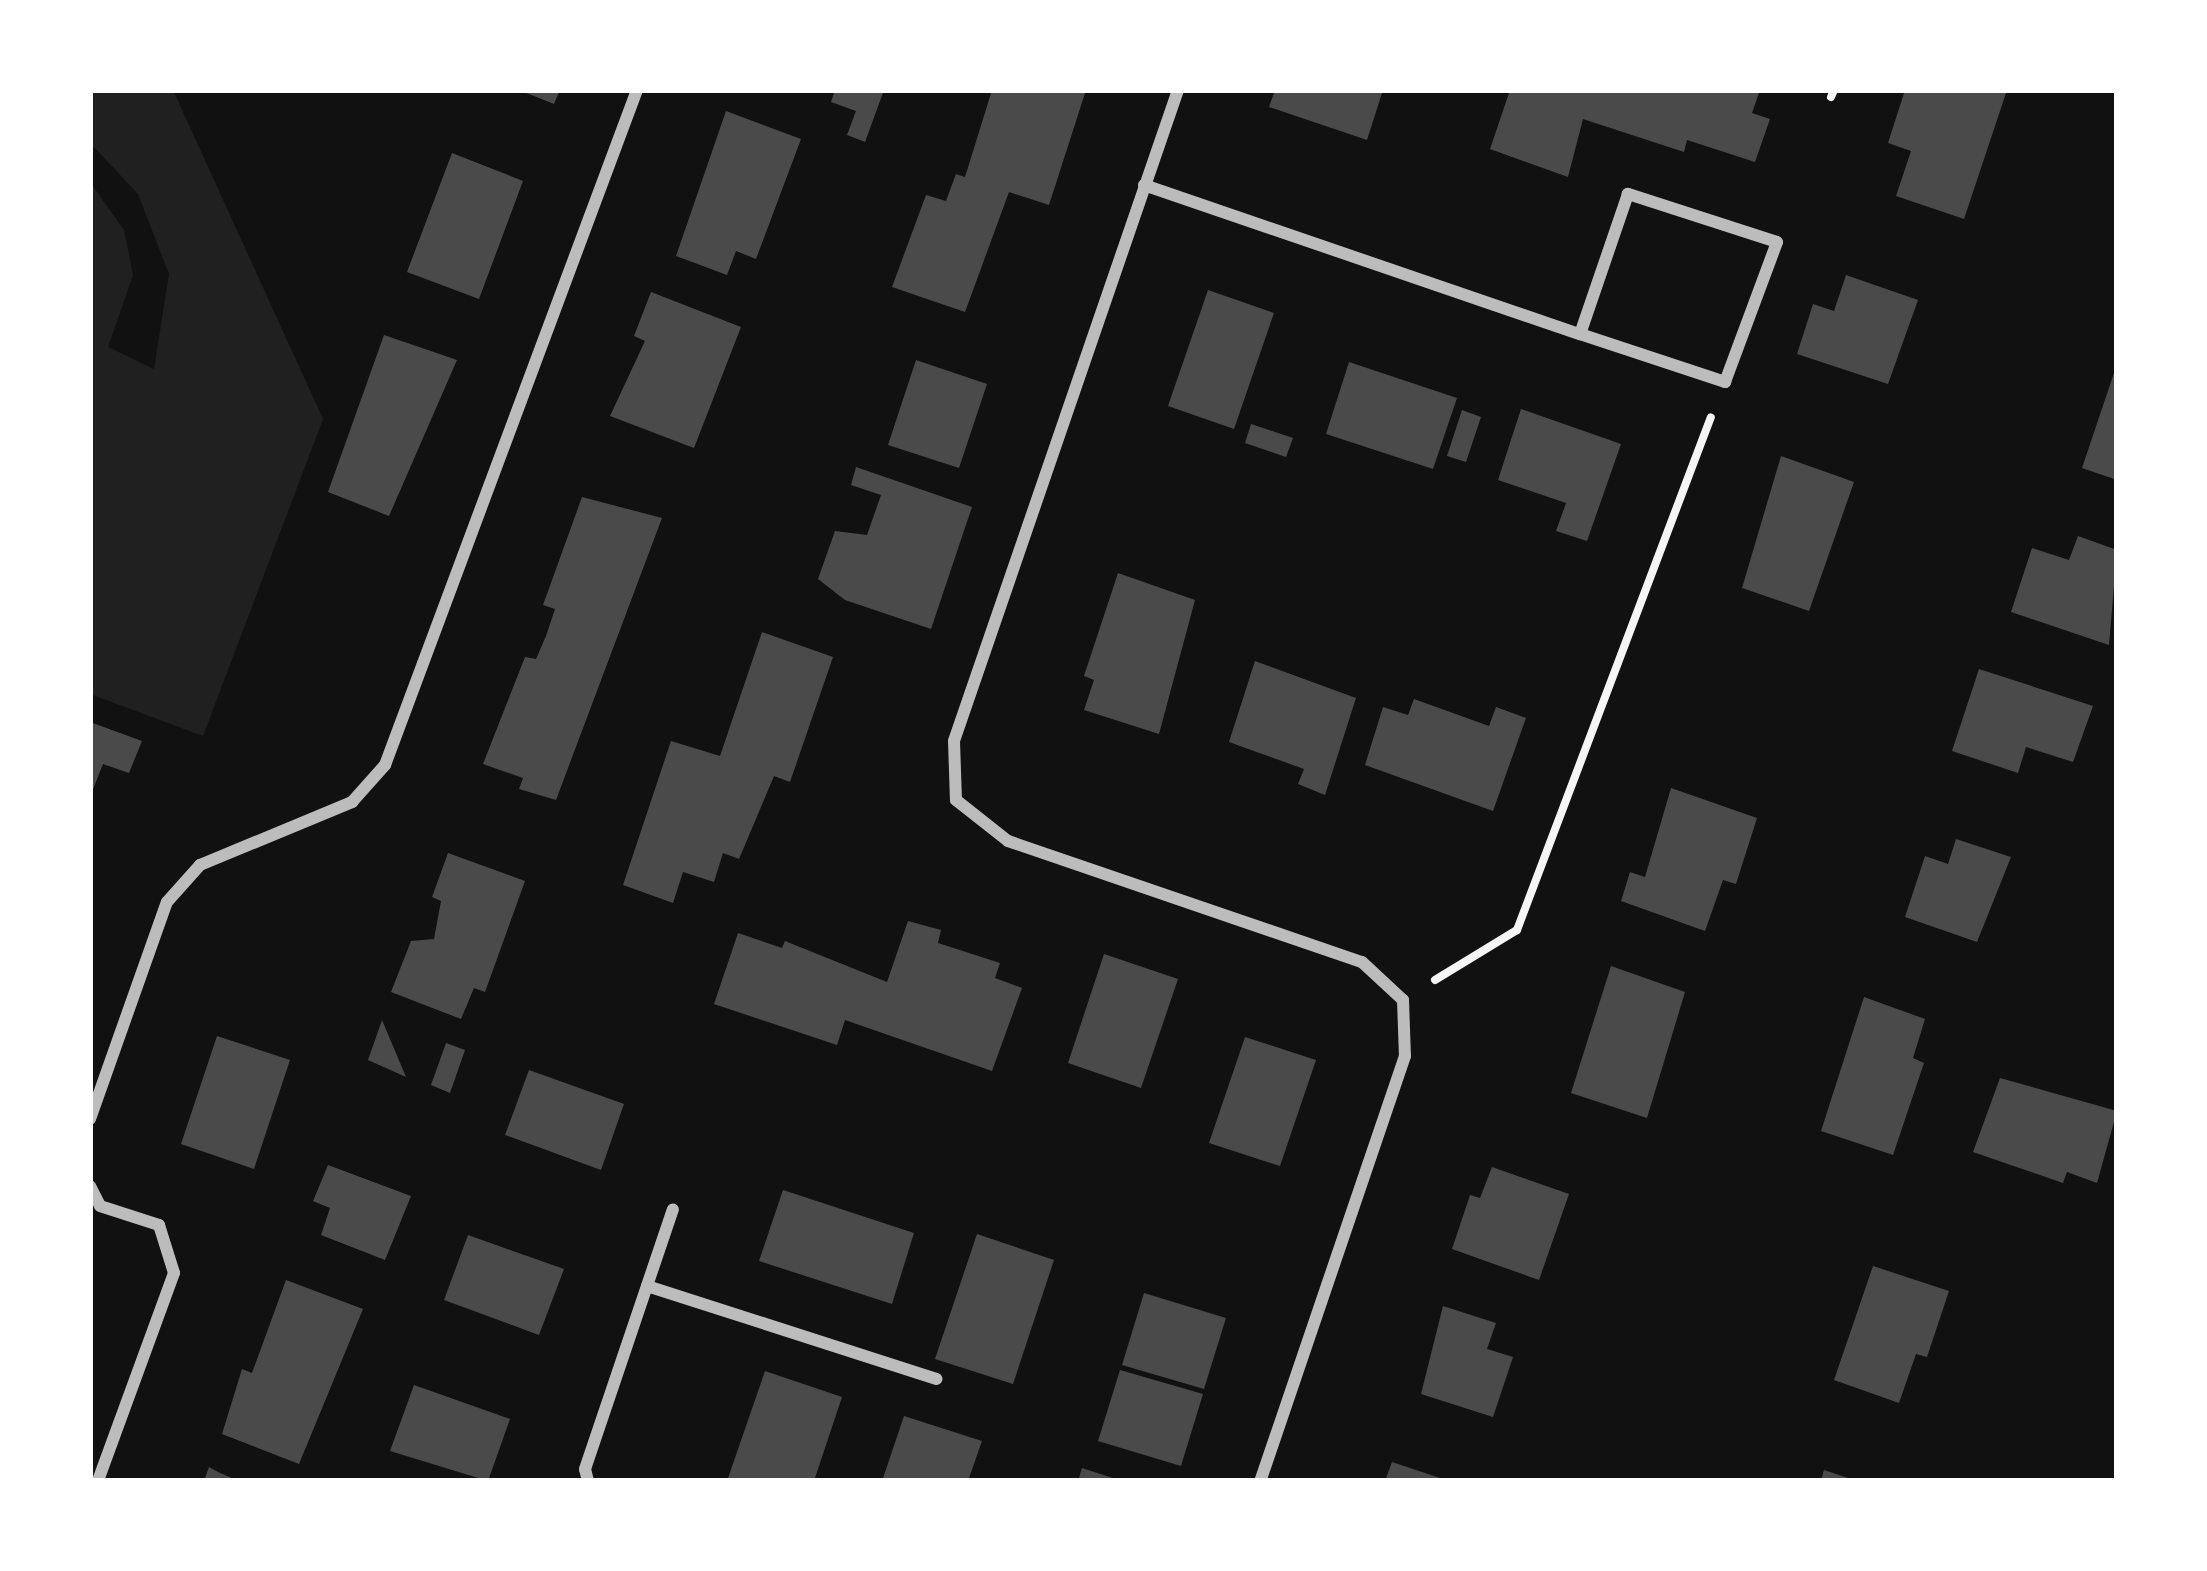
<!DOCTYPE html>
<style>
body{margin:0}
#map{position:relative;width:2207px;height:1571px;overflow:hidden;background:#111;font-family:Montserrat,sans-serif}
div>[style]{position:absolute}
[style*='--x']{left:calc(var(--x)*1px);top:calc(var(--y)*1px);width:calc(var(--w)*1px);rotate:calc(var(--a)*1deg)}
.green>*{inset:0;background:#202020}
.building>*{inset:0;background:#4a4a4a}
.path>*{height:8px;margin:-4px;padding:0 4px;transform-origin:4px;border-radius:4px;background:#f5f5f5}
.minor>*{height:12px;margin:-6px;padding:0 6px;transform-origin:6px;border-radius:6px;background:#bcbcbc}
span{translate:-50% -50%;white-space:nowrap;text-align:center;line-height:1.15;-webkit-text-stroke:12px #fff;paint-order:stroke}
.frame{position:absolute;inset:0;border:93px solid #fff;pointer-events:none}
</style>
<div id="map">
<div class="green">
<div style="clip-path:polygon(90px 90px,173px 90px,323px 419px,203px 736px,90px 694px,90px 182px,124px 230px,133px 275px,108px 347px,154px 369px,169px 274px,138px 194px,90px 143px)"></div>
</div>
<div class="building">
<div style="clip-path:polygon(519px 90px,560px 90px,554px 104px)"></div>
<div style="clip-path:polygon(835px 90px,884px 90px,865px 142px,847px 135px,856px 111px,831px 102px)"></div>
<div style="clip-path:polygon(992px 90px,1086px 90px,1049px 205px,1009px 192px,965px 312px,892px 287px,926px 195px,946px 201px,956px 174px,965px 177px)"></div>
<div style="clip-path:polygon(1275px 90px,1383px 90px,1367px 140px,1269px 107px)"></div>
<div style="clip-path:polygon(1510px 90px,1760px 90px,1752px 113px,1770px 119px,1755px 162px,1687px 140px,1684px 152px,1583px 119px,1568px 177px,1490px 149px)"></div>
<div style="clip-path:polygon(1905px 90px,2007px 90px,1964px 219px,1896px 196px,1911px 151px,1888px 143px)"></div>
<div style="clip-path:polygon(726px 111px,801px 139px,756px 259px,736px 251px,727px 275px,676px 256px)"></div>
<div style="clip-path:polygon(452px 153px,523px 181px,479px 299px,407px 272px)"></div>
<div style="clip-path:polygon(1846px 275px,1918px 300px,1888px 384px,1797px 354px,1813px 304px,1834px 311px)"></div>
<div style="clip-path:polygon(1208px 290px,1274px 313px,1234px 429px,1168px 406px)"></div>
<div style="clip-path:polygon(651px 292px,741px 327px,694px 448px,610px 416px,645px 341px,634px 336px)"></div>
<div style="clip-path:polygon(384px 335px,457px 360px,389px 516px,328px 492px)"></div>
<div style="clip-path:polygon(916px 360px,987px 384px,959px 468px,888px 445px)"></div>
<div style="clip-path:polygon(1349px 362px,1457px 398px,1433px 469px,1326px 434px)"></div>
<div style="clip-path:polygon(2116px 367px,2117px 367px,2117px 480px,2082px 468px)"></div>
<div style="clip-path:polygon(1521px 409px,1621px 444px,1587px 541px,1556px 531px,1566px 503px,1498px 480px)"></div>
<div style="clip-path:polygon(1462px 410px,1481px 417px,1466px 462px,1447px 456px)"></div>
<div style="clip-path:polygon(1251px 424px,1293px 438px,1286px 457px,1245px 443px)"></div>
<div style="clip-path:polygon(1781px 456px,1854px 482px,1809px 611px,1742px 588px)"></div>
<div style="clip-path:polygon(856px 467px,972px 507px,931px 629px,845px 600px,818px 579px,835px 531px,867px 535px,881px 495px,851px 485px)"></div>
<div style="clip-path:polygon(582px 497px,662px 518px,556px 800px,519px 789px,523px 778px,483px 764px,525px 657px,536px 659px,546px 636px,555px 609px,543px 605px)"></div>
<div style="clip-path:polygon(2078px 536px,2117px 550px,2109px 645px,2011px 612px,2032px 548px,2069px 560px)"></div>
<div style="clip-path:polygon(1118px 573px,1195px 600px,1159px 734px,1084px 710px,1094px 680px,1084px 676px)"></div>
<div style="clip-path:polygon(762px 632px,833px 657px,790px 782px,774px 776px,739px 859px,723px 853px,714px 882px,683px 872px,673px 903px,623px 885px,671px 741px,720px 756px)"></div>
<div style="clip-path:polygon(1255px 661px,1356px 698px,1325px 795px,1298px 784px,1304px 769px,1229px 742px)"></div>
<div style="clip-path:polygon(1979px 669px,2093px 706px,2073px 762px,2026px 747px,2018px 773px,1952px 751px)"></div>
<div style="clip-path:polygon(1414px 699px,1489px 726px,1496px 707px,1526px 718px,1493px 811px,1365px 765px,1383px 707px,1408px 715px)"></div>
<div style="clip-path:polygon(90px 722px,142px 741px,129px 773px,103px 764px,90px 797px)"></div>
<div style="clip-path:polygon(1671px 788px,1757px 818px,1736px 884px,1723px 880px,1705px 931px,1621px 901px,1630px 872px,1645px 877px)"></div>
<div style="clip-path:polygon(1956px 839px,2011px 857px,1977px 942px,1905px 917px,1925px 856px,1948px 864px)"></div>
<div style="clip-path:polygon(448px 853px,525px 881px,485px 992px,474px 988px,461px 1019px,391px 992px,411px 941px,434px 939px,441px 901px,432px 897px)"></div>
<div style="clip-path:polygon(908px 921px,941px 930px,938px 943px,1000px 963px,995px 978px,1022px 988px,992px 1071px,845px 1020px,837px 1045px,714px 1004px,738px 933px,782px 948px,785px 941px,887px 982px)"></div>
<div style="clip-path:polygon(1104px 954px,1178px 979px,1141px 1088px,1068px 1063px)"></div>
<div style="clip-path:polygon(1611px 966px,1685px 992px,1647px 1118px,1571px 1093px)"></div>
<div style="clip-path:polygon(1864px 997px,1925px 1019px,1913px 1058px,1924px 1063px,1893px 1155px,1821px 1131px)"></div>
<div style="clip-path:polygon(382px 1020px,406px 1077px,368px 1060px)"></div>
<div style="clip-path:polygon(217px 1036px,290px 1060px,254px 1169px,181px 1144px)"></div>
<div style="clip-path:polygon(1245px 1037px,1316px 1060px,1280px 1166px,1209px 1143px)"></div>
<div style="clip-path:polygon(446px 1043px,465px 1050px,450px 1093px,431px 1085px)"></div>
<div style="clip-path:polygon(529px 1070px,624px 1104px,601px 1170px,505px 1135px)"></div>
<div style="clip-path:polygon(2000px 1078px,2117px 1111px,2097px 1183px,2067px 1172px,2063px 1183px,1973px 1152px)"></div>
<div style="clip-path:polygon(328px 1165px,411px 1196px,385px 1260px,321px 1235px,330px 1208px,313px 1201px)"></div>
<div style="clip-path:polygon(1492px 1167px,1569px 1194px,1539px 1280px,1452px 1249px,1470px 1195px,1480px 1198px)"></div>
<div style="clip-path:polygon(783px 1190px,914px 1233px,892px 1304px,759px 1261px)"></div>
<div style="clip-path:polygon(977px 1234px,1054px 1260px,1013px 1384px,935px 1359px)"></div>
<div style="clip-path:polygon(468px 1235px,564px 1269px,539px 1335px,444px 1300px)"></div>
<div style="clip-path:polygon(1873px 1266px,1949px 1291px,1927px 1357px,1916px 1354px,1899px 1403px,1834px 1380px)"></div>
<div style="clip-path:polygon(286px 1280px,363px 1309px,299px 1464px,222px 1434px,242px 1369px,252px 1373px)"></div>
<div style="clip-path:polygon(1144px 1293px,1226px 1318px,1204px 1389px,1122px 1365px)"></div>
<div style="clip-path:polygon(1443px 1306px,1496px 1323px,1487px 1349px,1513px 1357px,1493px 1417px,1421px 1394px)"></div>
<div style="clip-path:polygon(1120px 1370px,1203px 1394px,1181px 1466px,1098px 1441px)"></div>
<div style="clip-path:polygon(765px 1371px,842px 1397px,814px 1481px,727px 1481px)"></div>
<div style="clip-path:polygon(414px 1385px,510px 1419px,488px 1481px,390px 1451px)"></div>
<div style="clip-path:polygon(904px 1416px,982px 1441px,968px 1481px,882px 1481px)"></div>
<div style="clip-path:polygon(1392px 1462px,1446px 1480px,1446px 1481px,1385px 1481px)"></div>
<div style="clip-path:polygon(209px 1467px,218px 1472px,239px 1481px,204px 1481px)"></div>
<div style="clip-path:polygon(1082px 1468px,1119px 1480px,1119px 1481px,1078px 1481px)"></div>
<div style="clip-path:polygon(1824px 1470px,1854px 1480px,1854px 1481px,1821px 1481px)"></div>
</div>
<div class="path">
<div style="--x:1831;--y:97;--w:8;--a:-67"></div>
<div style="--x:1435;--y:980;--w:96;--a:-31.4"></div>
<div style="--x:1517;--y:930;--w:548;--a:-69.29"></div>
</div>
<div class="minor">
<div style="--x:1178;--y:90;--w:688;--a:108.99"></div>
<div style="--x:954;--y:741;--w:59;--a:88.1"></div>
<div style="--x:956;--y:800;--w:66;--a:38.3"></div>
<div style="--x:1008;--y:841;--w:374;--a:18.9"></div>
<div style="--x:1362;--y:962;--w:56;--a:42.8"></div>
<div style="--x:1403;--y:1000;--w:56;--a:88"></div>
<div style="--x:1405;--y:1056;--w:449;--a:108.8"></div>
<div style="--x:1144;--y:185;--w:461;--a:18.9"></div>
<div style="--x:1580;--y:334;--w:153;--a:18.3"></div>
<div style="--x:1725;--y:382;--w:149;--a:-69.6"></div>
<div style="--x:1777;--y:242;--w:157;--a:-162.1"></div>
<div style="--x:1628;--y:194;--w:148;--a:108.9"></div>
<div style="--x:90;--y:1119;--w:230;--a:-70.5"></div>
<div style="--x:167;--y:902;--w:50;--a:-48.3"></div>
<div style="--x:200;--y:865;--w:165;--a:-22.5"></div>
<div style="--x:352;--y:802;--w:50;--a:-48.3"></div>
<div style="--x:385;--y:765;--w:721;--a:-69.53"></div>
<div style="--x:90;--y:1186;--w:22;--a:63"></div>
<div style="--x:100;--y:1206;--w:62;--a:17.9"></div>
<div style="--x:159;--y:1225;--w:50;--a:72.6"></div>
<div style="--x:174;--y:1273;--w:221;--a:110.1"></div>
<div style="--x:647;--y:1286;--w:304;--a:17.8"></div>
<div style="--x:588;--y:1481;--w:12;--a:-104"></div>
<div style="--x:585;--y:1469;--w:274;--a:-71.3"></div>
</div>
<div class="frame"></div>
</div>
